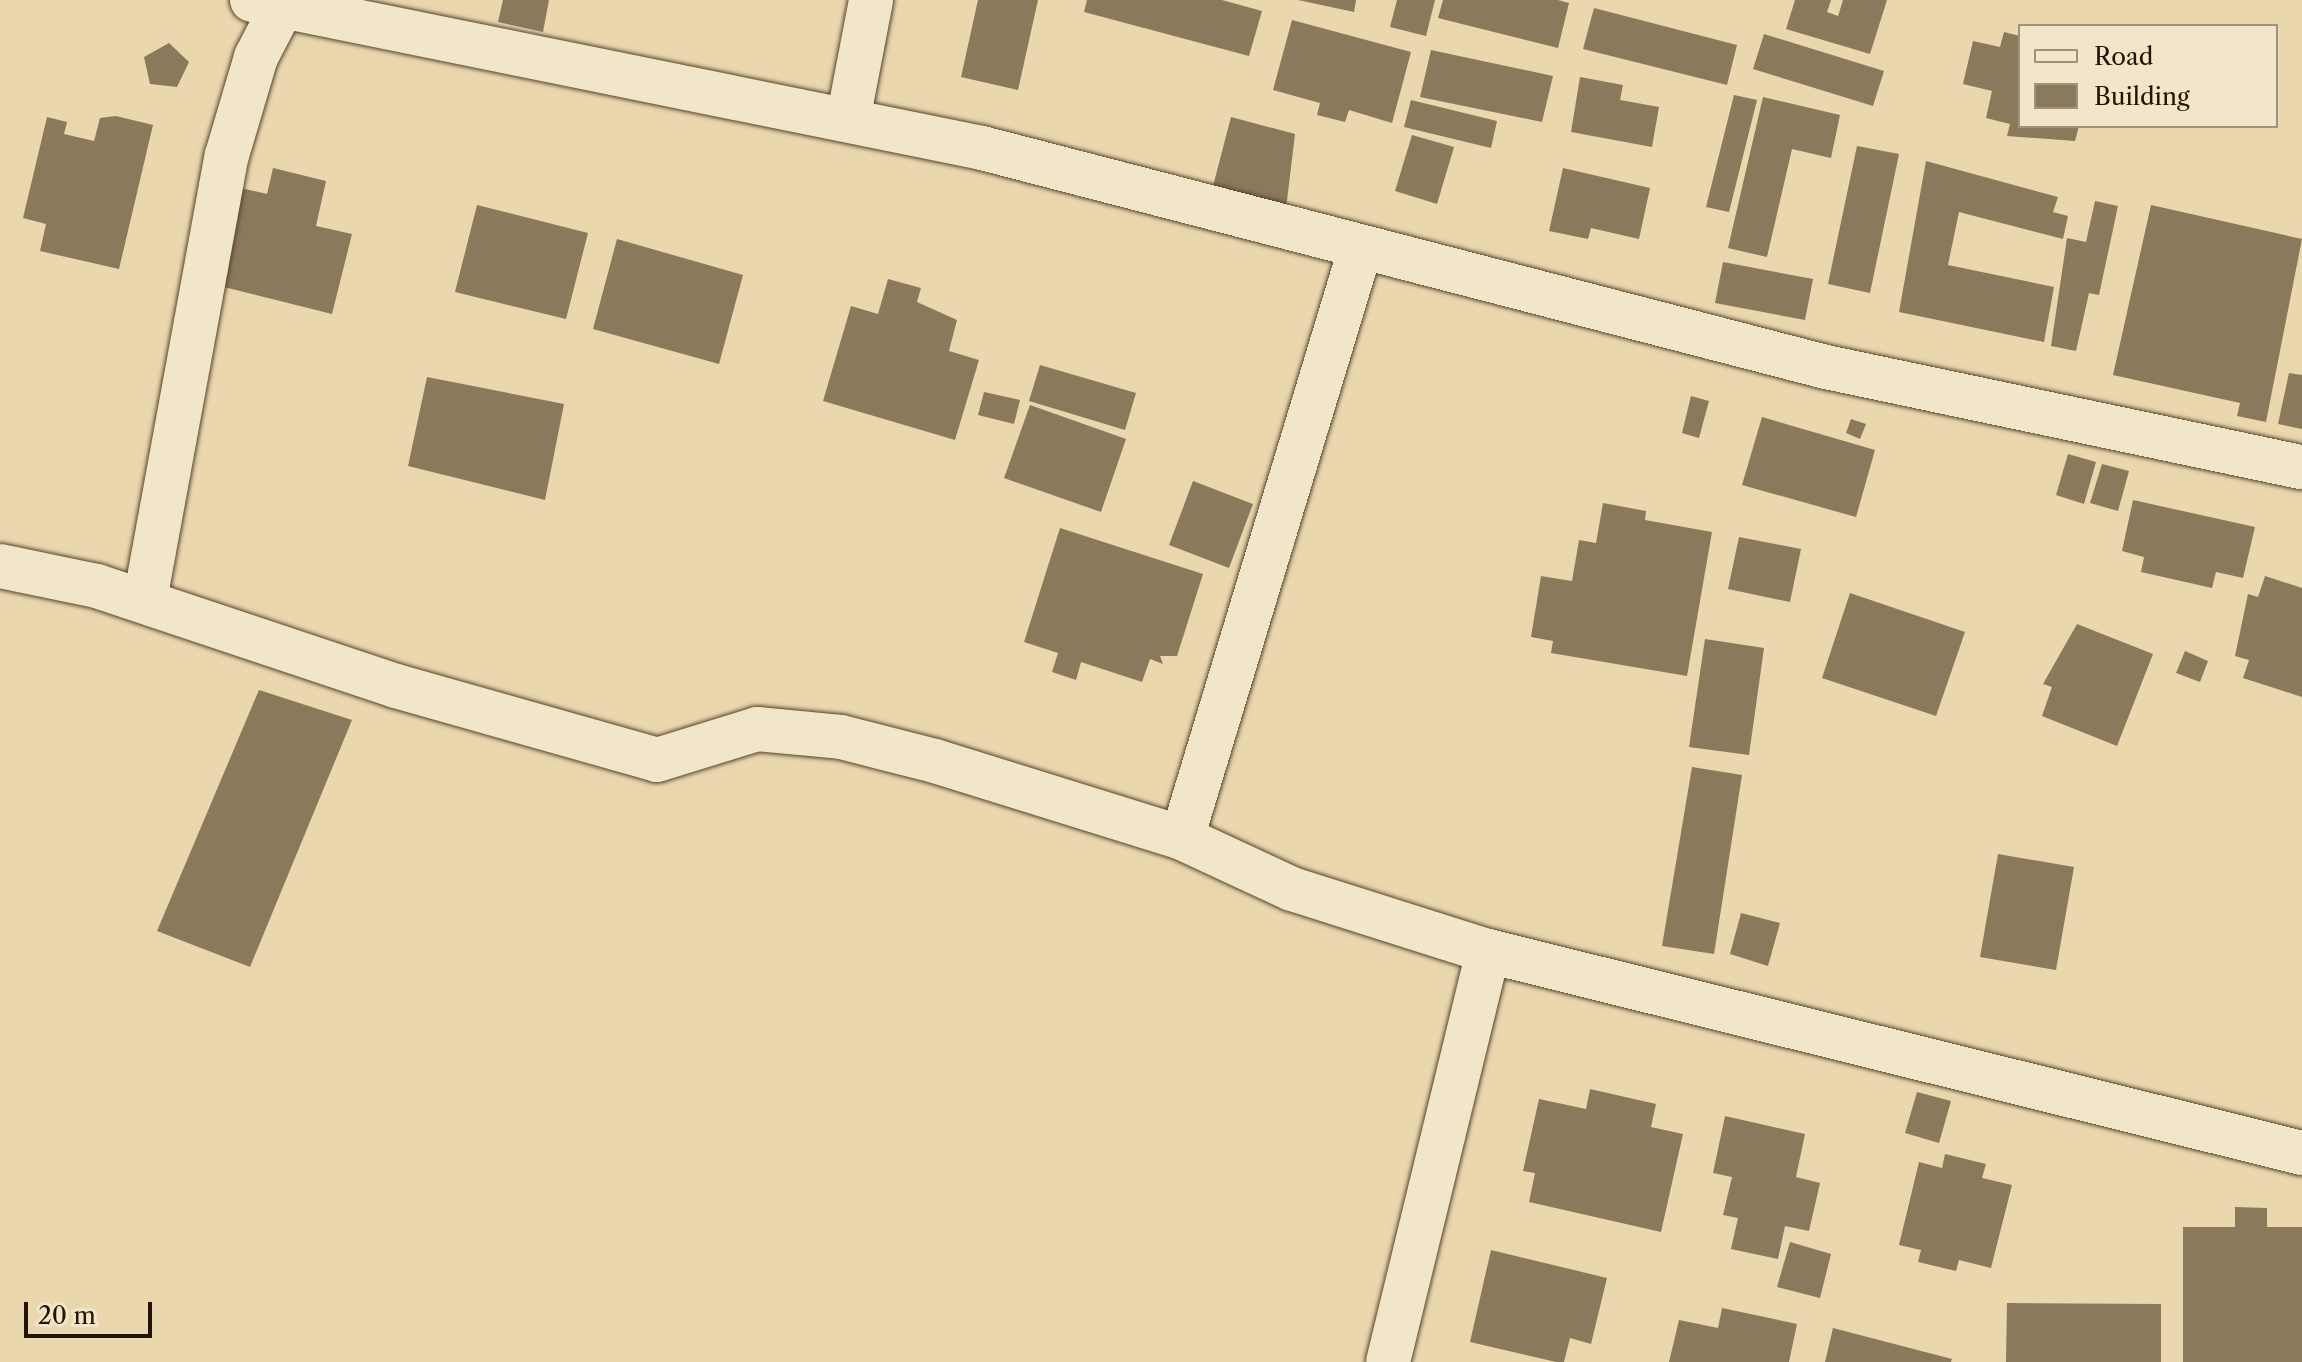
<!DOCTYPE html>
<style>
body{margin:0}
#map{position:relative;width:2302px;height:1362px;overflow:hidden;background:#ead7ae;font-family:"Libre Caslon Text",serif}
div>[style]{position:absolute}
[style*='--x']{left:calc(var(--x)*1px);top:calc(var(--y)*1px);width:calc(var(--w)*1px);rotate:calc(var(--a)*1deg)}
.building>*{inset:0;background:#8a795b}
.roads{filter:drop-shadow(0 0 2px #55442c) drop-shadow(0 0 2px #55442c)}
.minor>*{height:44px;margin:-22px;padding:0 22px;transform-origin:22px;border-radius:22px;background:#f1e5ca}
span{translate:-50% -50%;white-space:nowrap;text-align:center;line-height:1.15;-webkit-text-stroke:8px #f1e5ca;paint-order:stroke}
.legend{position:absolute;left:2018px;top:24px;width:260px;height:104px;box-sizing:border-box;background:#f1e5ca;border:2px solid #9f917a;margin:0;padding:10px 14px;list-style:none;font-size:24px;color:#231301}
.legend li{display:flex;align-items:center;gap:16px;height:40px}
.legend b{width:40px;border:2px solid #9f917a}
.scale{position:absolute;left:24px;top:1302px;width:128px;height:36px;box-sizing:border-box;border:4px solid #231301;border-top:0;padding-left:10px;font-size:24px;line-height:28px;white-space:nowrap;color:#231301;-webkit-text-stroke:6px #f1e5ca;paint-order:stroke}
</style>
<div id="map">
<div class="building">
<div style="clip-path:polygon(503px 0,549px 0,543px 32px,498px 22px)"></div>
<div style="clip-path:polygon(978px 0,1038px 0,1018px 90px,961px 77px)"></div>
<div style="clip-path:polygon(1087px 0,1222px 0,1262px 11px,1249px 56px,1084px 12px)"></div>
<div style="clip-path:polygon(1298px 0,1356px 0,1354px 12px)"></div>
<div style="clip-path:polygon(1397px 0,1435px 0,1426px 36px,1390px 27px)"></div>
<div style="clip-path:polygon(1443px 0,1558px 0,1569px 3px,1558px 48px,1438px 18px)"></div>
<div style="clip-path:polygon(1795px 0,1831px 0,1827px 12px,1838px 16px,1843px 0,1887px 0,1870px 54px,1786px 29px)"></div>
<div style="clip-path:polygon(1594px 8px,1737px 45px,1727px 85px,1583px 49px)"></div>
<div style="clip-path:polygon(1292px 20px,1411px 52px,1392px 123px,1349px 110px,1345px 122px,1317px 115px,1320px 103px,1273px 90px)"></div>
<div style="clip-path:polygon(2004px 32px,2020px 36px,2020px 126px,2079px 126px,2075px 141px,2007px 136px,2010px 124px,1986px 118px,1992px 91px,1963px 84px,1973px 41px,2000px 47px)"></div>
<div style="clip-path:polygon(1764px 34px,1884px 71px,1873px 106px,1753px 69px)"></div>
<div style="clip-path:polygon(169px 43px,189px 62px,177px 87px,150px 84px,144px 57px)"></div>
<div style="clip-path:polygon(1431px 50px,1553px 76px,1542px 122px,1420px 97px)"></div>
<div style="clip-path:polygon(1580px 77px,1623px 85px,1620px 100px,1659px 107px,1652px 147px,1571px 132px)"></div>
<div style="clip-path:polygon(1734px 95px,1757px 100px,1729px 212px,1706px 207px)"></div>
<div style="clip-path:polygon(1763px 97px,1840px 115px,1831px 158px,1792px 149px,1767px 257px,1728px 248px)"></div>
<div style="clip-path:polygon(1411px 100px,1497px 121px,1491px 148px,1404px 127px)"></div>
<div style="clip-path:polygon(116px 116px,153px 125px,119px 269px,40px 251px,46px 224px,23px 218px,47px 117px,67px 122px,64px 134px,94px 141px,100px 118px)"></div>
<div style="clip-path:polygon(1231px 117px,1295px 134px,1286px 209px,1212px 190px)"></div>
<div style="clip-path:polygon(1412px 135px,1454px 147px,1437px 204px,1395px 191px)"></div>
<div style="clip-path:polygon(1857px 146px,1899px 154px,1870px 293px,1828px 284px)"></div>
<div style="clip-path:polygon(1926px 161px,2058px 197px,2053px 212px,2068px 216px,2063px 239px,1959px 212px,1948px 265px,2054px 287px,2044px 342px,1899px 312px)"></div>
<div style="clip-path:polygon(273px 168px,326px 181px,316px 226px,352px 234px,332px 314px,216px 285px,240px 188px,267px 194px)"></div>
<div style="clip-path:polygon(1563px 168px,1650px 188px,1639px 239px,1591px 228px,1588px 239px,1549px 231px)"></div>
<div style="clip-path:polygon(2095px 201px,2118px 206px,2099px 295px,2089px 293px,2076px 351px,2051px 346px,2067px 238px,2086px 242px)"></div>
<div style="clip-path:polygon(477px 205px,588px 233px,566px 319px,455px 292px)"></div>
<div style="clip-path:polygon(2151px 205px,2302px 239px,2266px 422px,2237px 416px,2240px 403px,2113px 375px)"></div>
<div style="clip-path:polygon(617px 239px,743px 275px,719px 364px,593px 329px)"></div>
<div style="clip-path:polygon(1723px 262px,1813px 279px,1805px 320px,1715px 303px)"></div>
<div style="clip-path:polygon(888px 279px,921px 288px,917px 302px,957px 320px,949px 351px,979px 360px,955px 440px,823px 401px,851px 306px,878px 314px)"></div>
<div style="clip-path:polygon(1040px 365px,1136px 393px,1125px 430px,1029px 401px)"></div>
<div style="clip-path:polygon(2289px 373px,2302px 375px,2302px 429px,2278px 424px)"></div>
<div style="clip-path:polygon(427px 377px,564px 404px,545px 500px,408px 466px)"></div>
<div style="clip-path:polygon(984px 392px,1020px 400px,1014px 424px,978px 415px)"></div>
<div style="clip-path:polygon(1691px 396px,1709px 401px,1699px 438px,1682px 433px)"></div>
<div style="clip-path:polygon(1030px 405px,1126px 439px,1101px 512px,1004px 478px)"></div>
<div style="clip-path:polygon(1762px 417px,1875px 450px,1856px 517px,1742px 485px)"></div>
<div style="clip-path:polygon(1851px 419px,1866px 424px,1860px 439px,1846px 433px)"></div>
<div style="clip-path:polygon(2068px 454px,2096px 462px,2084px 504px,2056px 495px)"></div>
<div style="clip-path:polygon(2102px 464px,2129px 471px,2118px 511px,2090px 503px)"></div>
<div style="clip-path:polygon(1193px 481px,1253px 504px,1229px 568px,1169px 545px)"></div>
<div style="clip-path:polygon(2133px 500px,2255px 527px,2243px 578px,2216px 572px,2212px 588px,2141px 572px,2144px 557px,2122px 551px)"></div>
<div style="clip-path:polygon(1603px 503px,1646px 511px,1645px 520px,1712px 532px,1687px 676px,1551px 653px,1553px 641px,1531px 637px,1541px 576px,1572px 581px,1579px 540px,1596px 543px)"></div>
<div style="clip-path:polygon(1060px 528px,1203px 574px,1177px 656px,1160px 656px,1163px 664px,1150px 659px,1142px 682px,1081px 662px,1076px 680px,1052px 672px,1058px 653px,1024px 642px)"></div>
<div style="clip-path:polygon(1739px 537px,1801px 549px,1790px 602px,1728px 589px)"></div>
<div style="clip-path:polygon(2265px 576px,2302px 588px,2302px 697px,2243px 678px,2249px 660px,2235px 656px,2248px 594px,2258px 597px)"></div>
<div style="clip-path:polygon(1850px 593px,1965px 632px,1936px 716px,1822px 678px)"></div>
<div style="clip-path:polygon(2077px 624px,2153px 654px,2117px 746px,2042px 716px,2052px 687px,2043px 684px)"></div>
<div style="clip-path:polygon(1705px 639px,1764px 648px,1749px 755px,1689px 747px)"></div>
<div style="clip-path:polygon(2185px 651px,2208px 661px,2200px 682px,2176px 673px)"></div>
<div style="clip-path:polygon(259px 690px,352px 720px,250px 967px,157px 931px)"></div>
<div style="clip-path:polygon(1692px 767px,1742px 775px,1714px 954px,1662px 946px)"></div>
<div style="clip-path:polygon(1998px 854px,2074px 867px,2056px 970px,1980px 957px)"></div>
<div style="clip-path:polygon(1741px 913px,1780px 923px,1768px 966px,1730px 954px)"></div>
<div style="clip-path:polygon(1590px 1089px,1656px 1104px,1651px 1127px,1683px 1134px,1661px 1232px,1529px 1202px,1535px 1173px,1523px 1171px,1539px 1099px,1586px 1109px)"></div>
<div style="clip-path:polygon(1917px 1092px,1951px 1101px,1939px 1143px,1905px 1133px)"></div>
<div style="clip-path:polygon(1725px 1116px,1805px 1134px,1796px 1177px,1820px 1183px,1809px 1231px,1785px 1226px,1778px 1259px,1731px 1249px,1738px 1218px,1723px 1215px,1732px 1177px,1713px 1173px)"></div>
<div style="clip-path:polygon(1945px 1154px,1986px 1164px,1982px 1178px,2012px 1185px,1991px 1268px,1959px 1260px,1956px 1271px,1918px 1262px,1921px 1250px,1899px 1245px,1919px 1162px,1942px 1168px)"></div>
<div style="clip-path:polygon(2235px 1207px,2267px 1208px,2267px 1227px,2302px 1227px,2302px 1362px,2183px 1362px,2183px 1227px,2235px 1227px)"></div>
<div style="clip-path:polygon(1790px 1242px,1831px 1254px,1820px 1298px,1777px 1287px)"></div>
<div style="clip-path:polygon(1491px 1250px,1607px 1278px,1591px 1344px,1570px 1338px,1564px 1362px,1556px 1362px,1470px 1342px)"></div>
<div style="clip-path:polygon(2007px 1303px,2161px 1304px,2161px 1362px,2006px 1362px)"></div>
<div style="clip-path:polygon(1722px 1308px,1797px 1324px,1789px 1362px,1669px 1362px,1679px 1320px,1718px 1328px)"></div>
<div style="clip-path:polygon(1833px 1328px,1952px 1359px,1951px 1362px,1825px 1362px)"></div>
</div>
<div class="roads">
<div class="minor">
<div style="--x:252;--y:0;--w:745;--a:11.46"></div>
<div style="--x:982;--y:148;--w:872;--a:14.55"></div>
<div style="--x:1826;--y:367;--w:486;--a:11.9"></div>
<div style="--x:848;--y:120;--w:122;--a:-79.1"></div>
<div style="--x:0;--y:566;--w:99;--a:11.7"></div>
<div style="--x:97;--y:586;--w:315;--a:18.5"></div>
<div style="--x:396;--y:686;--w:271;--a:15.8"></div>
<div style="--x:657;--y:760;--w:105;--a:-17.2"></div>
<div style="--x:757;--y:729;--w:84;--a:5.4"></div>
<div style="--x:841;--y:737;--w:97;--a:14.3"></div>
<div style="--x:935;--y:761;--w:259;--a:17.3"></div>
<div style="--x:1182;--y:838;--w:121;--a:24.9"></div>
<div style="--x:1292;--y:889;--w:206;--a:17.6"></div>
<div style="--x:1488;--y:951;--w:839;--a:13.94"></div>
<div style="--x:145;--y:600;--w:452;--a:-79.6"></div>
<div style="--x:227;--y:155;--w:102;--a:-73.5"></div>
<div style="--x:256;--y:57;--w:56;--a:-62.5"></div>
<div style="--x:1182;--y:838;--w:614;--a:-73.16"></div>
<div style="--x:1388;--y:1362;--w:423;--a:-76.3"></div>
</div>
</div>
<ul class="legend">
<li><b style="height:10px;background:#f1e5ca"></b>Road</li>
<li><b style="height:22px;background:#8a795b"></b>Building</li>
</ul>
<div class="scale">20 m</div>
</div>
